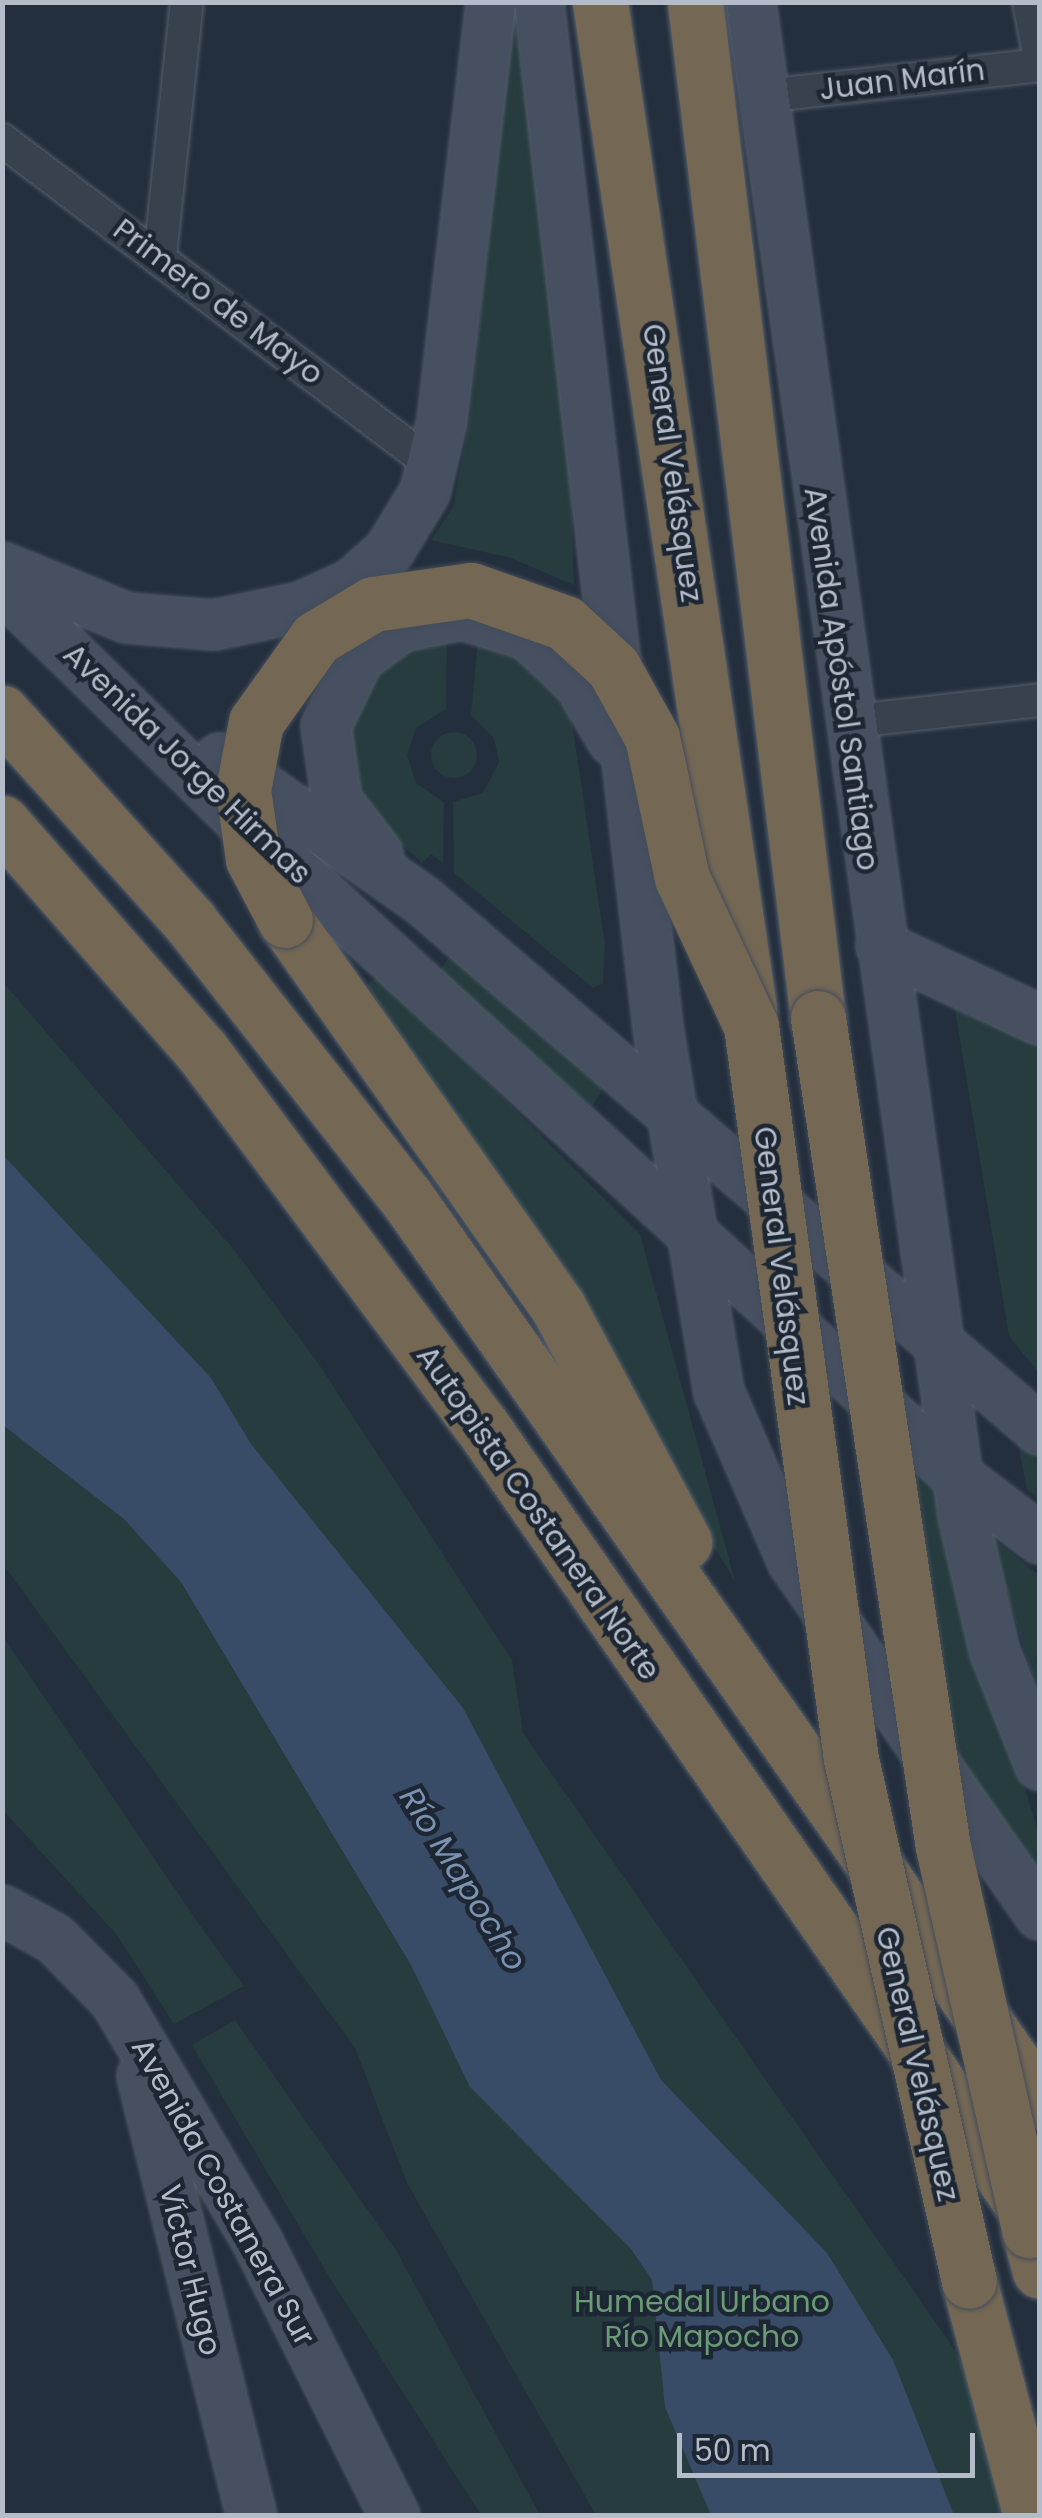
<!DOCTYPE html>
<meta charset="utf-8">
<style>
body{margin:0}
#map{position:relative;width:1042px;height:2518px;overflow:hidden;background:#242f3e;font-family:Poppins,sans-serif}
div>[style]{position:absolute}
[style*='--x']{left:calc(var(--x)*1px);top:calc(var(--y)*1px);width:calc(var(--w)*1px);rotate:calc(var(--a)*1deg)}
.green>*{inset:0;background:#263c3f}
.round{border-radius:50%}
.water>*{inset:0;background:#394c67}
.roads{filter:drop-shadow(0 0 2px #565f6c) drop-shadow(0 0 2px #565f6c)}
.street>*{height:32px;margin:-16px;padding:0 16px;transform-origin:16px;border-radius:16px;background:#38414e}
.secondary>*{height:48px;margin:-24px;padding:0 24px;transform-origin:24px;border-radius:24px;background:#465061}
.highway>*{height:55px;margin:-27.5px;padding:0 27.5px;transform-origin:27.5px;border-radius:27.5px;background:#746855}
.bridges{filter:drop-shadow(0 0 2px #434c59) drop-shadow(0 0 2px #434c59)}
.highway-bridge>*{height:55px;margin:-27.5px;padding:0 27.5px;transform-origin:27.5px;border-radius:27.5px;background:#746855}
span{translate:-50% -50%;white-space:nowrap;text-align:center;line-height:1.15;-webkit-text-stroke:9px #1d2633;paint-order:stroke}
.street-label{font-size:30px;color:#b4bcc9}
.park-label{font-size:30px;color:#6b9a76}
.water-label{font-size:32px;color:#7c92b1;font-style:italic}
.frame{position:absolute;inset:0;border:5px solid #b4bcc9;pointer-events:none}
.scale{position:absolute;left:677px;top:2433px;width:298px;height:45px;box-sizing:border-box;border:5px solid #b4bcc9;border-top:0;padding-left:12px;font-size:30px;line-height:35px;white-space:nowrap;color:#b4bcc9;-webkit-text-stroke:8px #1d2633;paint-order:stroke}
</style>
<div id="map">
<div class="green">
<div style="clip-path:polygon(512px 3px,568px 377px,574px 585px,511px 558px,431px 540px,453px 507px,470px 417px)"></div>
<div style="clip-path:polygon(447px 629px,446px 709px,416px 728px,407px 755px,416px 783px,444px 802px,443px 863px,431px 854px,422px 863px,378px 823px,349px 776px,345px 730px,372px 668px)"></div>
<div style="clip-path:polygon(479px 630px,500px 633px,568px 695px,605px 945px,603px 983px,593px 988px,454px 873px,453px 802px,483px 793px,499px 762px,494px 738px,471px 715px)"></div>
<div class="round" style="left:431px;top:732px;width:46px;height:46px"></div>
<div style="clip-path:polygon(453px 952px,608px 1081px,592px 1106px,435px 977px)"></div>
<div style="clip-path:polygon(380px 975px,640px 1234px,735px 1581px,367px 985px)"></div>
<div style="clip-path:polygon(2px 981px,235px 1251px,320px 1366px,512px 1660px,523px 1733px,950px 2343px,1039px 2487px,1039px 2515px,596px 2515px,407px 2183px,355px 2048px,3px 1564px)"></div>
<div style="clip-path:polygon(955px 1009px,1039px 1043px,1039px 1373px,1009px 1336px)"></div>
<div style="clip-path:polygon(1017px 1438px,1039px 1456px,1039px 1500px,1027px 1490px)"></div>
<div style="clip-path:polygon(905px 1460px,935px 1490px,1039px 1835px,1039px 1878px,947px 1746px)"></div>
<div style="clip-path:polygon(990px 1536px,1039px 1575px,1039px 1696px,1025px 1653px)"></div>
<div style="clip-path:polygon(2px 1635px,203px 1930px,244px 1986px,174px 2024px,117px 1935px,3px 1810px)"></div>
<div style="clip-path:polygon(235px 2020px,397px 2252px,540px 2515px,481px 2515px,325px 2270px,192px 2045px)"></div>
</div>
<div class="water">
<div style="clip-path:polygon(3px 1155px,211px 1378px,251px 1444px,463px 1708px,661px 2080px,827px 2253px,893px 2360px,954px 2515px,711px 2515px,665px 2407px,652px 2280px,631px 2249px,470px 2087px,411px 1965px,181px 1582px,124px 1519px,3px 1425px)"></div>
</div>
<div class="roads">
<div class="street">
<div style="--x:1029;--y:2;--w:58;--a:79.1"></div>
<div style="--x:764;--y:96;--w:278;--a:-6.4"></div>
<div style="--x:2;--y:140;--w:539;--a:37.08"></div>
<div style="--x:160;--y:257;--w:256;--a:-84"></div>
<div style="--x:845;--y:722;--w:196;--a:-6.4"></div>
</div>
<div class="secondary">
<div style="--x:539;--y:2;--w:1033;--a:83.38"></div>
<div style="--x:658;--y:1028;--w:369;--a:80.5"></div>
<div style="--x:719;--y:1392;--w:185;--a:66.5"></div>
<div style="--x:793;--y:1562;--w:431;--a:55"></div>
<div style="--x:751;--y:2;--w:1528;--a:82.02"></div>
<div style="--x:963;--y:1515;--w:141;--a:76.9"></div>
<div style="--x:995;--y:1652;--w:122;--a:68.3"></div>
<div style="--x:2;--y:567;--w:135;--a:22.2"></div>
<div style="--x:127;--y:618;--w:87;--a:4.6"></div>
<div style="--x:214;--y:625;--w:89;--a:-11.7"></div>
<div style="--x:301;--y:607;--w:56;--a:-24.3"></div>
<div style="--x:352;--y:584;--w:50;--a:-41.7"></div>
<div style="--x:389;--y:551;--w:69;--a:-58.6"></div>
<div style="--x:425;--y:492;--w:73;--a:-76.5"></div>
<div style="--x:442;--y:421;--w:422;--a:-83.3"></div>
<div style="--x:2;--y:587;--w:334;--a:44.4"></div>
<div style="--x:241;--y:821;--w:970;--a:42.45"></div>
<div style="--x:957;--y:1476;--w:104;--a:37.2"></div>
<div style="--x:220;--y:758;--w:247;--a:35.1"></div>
<div style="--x:422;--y:900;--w:814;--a:40.62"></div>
<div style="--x:378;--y:854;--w:67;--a:-127.7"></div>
<div style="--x:337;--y:801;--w:76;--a:-98.3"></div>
<div style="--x:326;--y:726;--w:76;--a:-64.1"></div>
<div style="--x:359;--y:658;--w:52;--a:-36.4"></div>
<div style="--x:401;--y:627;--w:63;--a:-11"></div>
<div style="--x:463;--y:615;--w:68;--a:17.1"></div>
<div style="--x:528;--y:635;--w:70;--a:43.3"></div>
<div style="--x:579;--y:683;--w:67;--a:59.6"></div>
<div style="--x:881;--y:946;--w:175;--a:25"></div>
<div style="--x:2;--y:1910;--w:60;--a:28.7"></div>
<div style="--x:55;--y:1939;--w:86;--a:45.5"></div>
<div style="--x:115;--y:2000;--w:280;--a:59.5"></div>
<div style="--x:257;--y:2241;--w:308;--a:63.4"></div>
<div style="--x:142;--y:2076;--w:454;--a:76"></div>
</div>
<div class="highway">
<div style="--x:600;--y:2;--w:1018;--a:81.58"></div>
<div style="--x:695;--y:2;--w:1023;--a:83.1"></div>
<div style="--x:2;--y:713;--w:281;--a:48"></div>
<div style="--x:190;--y:922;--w:350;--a:51.9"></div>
<div style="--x:406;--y:1197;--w:1104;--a:54.96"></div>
<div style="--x:2;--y:823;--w:302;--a:48.8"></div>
<div style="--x:201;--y:1050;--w:468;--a:53.3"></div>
<div style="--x:481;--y:1425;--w:957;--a:55.21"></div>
<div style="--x:285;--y:920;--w:474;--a:54.8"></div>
<div style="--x:558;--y:1307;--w:267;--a:61.8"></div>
<div style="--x:1029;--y:2230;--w:42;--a:75"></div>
<div style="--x:969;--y:2281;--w:243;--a:75.2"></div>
</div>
</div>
<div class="bridges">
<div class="highway-bridge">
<div style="--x:285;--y:920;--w:69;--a:-117.7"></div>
<div style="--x:253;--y:859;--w:70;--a:-98.2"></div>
<div style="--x:243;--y:790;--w:69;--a:-79.2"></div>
<div style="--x:256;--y:722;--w:103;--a:-54.5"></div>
<div style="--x:316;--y:638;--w:66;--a:-30.8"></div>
<div style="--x:373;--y:604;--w:99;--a:-8.1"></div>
<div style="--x:471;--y:590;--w:100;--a:19.3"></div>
<div style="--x:565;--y:623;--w:65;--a:42.5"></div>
<div style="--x:613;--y:667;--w:80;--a:60.9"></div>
<div style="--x:652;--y:737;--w:144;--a:78"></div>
<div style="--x:682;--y:878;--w:163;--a:65"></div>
<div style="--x:751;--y:1026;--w:740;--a:82.23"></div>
<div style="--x:851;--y:1759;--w:535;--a:77.26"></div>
<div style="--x:818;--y:1018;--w:838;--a:81.43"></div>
<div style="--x:943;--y:1847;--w:393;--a:77.3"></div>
</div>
</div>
<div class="street-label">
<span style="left:902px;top:80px;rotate:-7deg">Juan Marín</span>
<span style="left:218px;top:302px;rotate:37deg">Primero de Mayo</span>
<span style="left:672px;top:463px;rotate:82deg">General Velásquez</span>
<span style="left:841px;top:679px;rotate:82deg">Avenida Apóstol Santiago</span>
<span style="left:187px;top:764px;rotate:44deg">Avenida Jorge Hirmas</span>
<span style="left:781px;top:1266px;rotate:83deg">General Velásquez</span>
<span style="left:538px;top:1513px;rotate:55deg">Autopista Costanera Norte</span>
<span style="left:917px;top:2064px;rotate:77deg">General Velásquez</span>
<span style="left:223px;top:2192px;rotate:61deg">Avenida Costanera Sur</span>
<span style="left:190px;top:2270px;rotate:76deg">Víctor Hugo</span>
</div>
<div class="park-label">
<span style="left:702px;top:2319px">Humedal Urbano<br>Río Mapocho</span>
</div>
<div class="water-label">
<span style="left:463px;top:1879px;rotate:58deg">Río Mapocho</span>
</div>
<div class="frame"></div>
<div class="scale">50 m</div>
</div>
